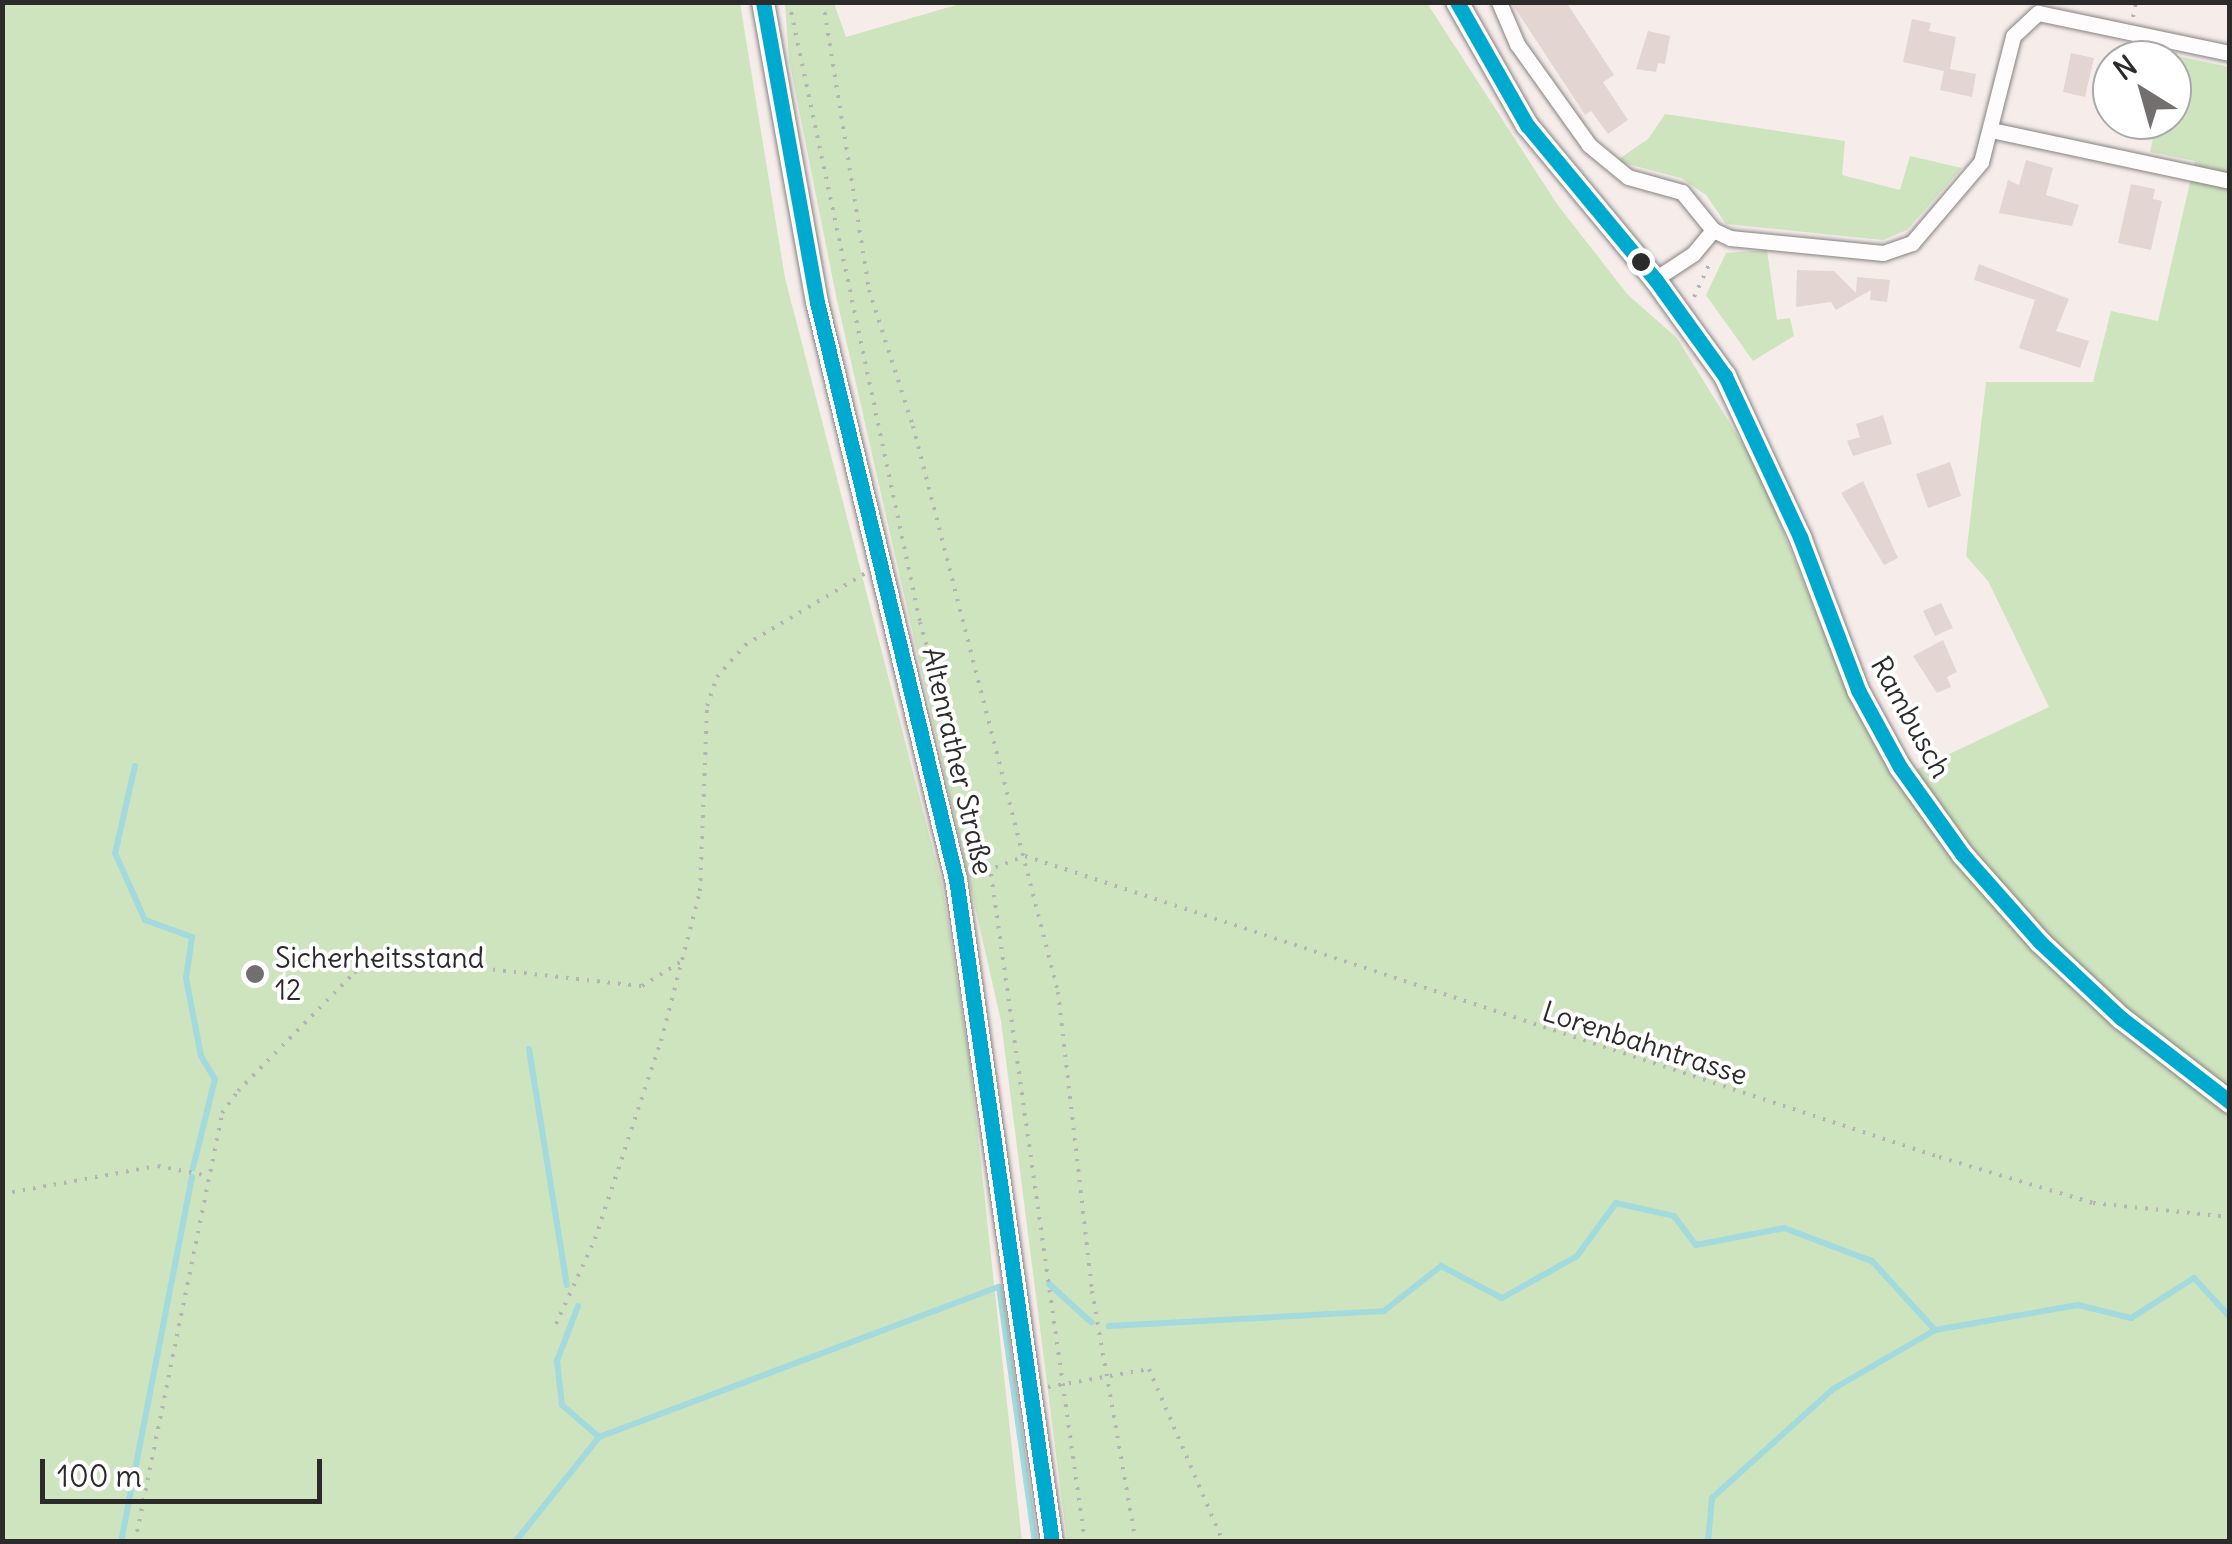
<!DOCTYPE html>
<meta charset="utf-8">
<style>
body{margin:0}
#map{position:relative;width:2232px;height:1544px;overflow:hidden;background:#f6edeb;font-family:Delius,sans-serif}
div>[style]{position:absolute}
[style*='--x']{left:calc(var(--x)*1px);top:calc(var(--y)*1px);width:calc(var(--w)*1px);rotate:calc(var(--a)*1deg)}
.green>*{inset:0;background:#cee4be}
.stream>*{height:6px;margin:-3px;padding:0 3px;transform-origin:3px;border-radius:3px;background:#a3dadd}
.building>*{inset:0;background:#e3d5d1}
.path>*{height:4px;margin-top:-2px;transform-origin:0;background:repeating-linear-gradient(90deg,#b5b4b4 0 2.5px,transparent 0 10.5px)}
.roads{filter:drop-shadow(0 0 2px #868281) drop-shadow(0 0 2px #868281)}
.street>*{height:15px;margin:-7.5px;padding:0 7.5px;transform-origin:7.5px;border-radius:7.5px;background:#fefcfc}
.secondary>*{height:22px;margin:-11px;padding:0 11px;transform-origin:11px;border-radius:11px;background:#fefcfc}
.bus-1>*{height:15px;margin:-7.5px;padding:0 7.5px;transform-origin:7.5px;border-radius:7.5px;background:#00a9ce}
.dots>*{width:28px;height:28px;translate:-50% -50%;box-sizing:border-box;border:5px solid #fff;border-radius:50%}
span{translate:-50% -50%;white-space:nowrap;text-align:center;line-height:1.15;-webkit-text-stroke:8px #fff;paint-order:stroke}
.street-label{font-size:28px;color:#2b2b2b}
.poi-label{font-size:28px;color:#2b2b2b}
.left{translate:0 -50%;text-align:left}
.frame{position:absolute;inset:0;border:5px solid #2b2b2b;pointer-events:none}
.north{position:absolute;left:2092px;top:40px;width:100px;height:100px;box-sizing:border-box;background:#fff;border:2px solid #aaa;border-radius:50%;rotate:323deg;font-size:28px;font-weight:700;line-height:40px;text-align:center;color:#2b2b2b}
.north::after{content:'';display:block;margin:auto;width:35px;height:45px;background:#726f6e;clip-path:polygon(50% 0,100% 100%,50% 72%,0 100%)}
.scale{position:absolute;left:40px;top:1459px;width:282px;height:45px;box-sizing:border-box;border:5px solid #2b2b2b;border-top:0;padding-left:12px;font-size:30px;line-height:35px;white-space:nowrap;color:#2b2b2b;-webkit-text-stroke:8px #fff;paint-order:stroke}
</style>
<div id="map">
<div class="green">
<div style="clip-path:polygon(3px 2px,740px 3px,785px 278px,942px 884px,970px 1063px,1022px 1541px,3px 1541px)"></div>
<div style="clip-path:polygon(785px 3px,834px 3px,846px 37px,963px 3px,1427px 3px,1557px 204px,1628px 295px,1677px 338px,1757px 467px,1855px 709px,1894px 780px,2049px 707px,1988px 581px,1966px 556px,1986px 382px,2093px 382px,2111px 311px,2158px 321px,2195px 161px,2150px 152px,2157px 120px,2172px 120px,2172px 55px,2229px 67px,2229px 1541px,1067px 1541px,1001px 1021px,836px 296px,789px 60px)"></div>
<div style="clip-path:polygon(1665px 114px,1845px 141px,1842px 175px,1900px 190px,1910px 156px,1962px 168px,1907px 230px,1883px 240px,1726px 224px,1706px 195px,1681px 178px,1616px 161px,1648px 139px)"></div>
<div style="clip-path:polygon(1767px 250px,1777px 320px,1790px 318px,1794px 336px,1753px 361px,1706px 295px,1726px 253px)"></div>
</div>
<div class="stream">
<div style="--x:135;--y:766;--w:89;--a:102.9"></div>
<div style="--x:115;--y:853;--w:73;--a:65.9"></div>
<div style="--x:145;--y:920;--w:50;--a:19.9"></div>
<div style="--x:192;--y:937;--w:41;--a:98.3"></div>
<div style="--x:186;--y:978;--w:79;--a:79.1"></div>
<div style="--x:201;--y:1056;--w:27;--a:59"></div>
<div style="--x:215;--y:1079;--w:92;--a:103.9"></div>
<div style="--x:529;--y:1049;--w:239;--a:80.9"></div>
<div style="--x:1049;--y:1284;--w:57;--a:42.1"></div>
<div style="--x:578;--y:1306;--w:59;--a:110.9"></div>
<div style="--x:557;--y:1361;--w:44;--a:83.5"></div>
<div style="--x:562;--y:1405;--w:49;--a:40.9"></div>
<div style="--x:1109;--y:1326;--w:275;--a:-3.1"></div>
<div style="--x:1384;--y:1311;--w:73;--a:-38.3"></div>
<div style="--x:1441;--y:1266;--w:69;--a:27.7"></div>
<div style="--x:1502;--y:1298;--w:86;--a:-29.2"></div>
<div style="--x:1577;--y:1256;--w:66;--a:-53.7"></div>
<div style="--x:1616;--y:1203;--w:59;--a:12.6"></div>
<div style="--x:1674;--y:1216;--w:36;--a:53"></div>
<div style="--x:1696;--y:1245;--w:90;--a:-10.9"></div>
<div style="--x:1784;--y:1228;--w:94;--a:20.6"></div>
<div style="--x:1872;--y:1261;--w:93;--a:47.6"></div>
<div style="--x:121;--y:1542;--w:372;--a:-79"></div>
<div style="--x:515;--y:1542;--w:134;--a:-51.3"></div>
<div style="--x:599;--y:1437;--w:427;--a:-20.6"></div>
<div style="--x:999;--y:1287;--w:258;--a:82"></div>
<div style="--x:1708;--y:1542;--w:44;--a:-84.8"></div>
<div style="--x:1712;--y:1498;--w:163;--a:-42"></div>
<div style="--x:1833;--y:1389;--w:118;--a:-30"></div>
<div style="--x:1935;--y:1330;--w:145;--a:-9.9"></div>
<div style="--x:2078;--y:1305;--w:55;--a:13.8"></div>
<div style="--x:2131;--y:1318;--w:75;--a:-32.4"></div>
<div style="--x:2194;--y:1278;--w:53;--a:47.3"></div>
</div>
<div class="building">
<div style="clip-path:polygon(1511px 2px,1566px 2px,1614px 75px,1603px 82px,1628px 120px,1608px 134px,1591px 111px,1585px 115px)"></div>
<div style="clip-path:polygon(1912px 19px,1931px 23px,1929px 31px,1956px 37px,1950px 69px,1976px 74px,1972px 97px,1940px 90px,1944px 71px,1903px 62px)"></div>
<div style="clip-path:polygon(1648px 31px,1670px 36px,1665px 64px,1658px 63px,1656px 72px,1636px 69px)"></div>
<div style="clip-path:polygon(2071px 53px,2094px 58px,2085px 97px,2063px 92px)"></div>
<div style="clip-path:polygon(2026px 160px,2053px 168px,2046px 195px,2079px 205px,2072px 226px,1999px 213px,2008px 180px,2019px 185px)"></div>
<div style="clip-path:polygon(2131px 184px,2155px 189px,2153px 199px,2162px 201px,2151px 250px,2118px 243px)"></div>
<div style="clip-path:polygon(1979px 264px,2069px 299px,2056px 331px,2089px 341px,2080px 368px,2019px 348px,2035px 300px,1974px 280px)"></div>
<div style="clip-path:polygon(1797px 270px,1834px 271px,1856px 293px,1857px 277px,1890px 280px,1887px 302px,1870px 300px,1871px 290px,1836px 310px,1831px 302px,1796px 307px)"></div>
<div style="clip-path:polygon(1883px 415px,1892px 444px,1853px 456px,1847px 441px,1860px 437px,1856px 424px)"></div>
<div style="clip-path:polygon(1950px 462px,1961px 496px,1928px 508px,1916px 474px)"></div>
<div style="clip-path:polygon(1863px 481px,1898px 558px,1884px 565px,1841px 493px)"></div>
<div style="clip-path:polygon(1941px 603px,1953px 628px,1935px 636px,1923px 611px)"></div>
<div style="clip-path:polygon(1943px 640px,1957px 672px,1947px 677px,1951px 687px,1937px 693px,1913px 656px)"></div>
</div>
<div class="path">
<div style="--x:789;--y:2;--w:634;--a:78.07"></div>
<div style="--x:920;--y:622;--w:262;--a:74.3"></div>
<div style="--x:991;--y:874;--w:675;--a:81.99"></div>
<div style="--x:823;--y:2;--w:292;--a:80.9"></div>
<div style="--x:869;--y:290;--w:143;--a:72.1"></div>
<div style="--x:913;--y:426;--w:584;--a:75.63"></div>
<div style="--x:1058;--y:992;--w:301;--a:83.5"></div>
<div style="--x:1092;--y:1291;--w:255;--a:80.1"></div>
<div style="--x:2133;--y:17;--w:15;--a:-79"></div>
<div style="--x:1694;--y:297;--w:40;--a:-65"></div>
<div style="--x:976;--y:875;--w:53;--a:-21.2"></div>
<div style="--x:1025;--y:856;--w:962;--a:18.23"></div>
<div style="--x:1939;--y:1157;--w:161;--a:16.6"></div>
<div style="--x:2093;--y:1203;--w:138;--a:5.8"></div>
<div style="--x:2;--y:1194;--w:158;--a:-10.2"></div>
<div style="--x:158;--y:1166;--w:52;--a:11.1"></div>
<div style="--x:556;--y:1324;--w:94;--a:-65.4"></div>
<div style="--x:595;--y:1239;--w:209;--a:-71.6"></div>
<div style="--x:661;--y:1041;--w:155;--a:-75.4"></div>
<div style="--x:700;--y:891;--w:185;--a:-87.8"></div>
<div style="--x:707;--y:706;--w:31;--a:-71"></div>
<div style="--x:717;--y:677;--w:43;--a:-48.8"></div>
<div style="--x:745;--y:645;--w:139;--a:-30.8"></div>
<div style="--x:1048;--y:1387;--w:103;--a:-10.1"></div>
<div style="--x:1149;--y:1369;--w:188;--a:66.8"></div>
<div style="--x:135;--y:1542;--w:438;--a:-78.5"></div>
<div style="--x:222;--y:1113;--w:27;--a:-54"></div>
<div style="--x:238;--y:1091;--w:165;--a:-45.5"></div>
<div style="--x:354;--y:973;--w:29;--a:-34"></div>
<div style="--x:378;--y:957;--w:266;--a:6.3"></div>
<div style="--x:642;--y:986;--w:47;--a:-32"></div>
</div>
<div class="roads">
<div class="street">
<div style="--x:1499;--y:2;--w:46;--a:66.8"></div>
<div style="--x:1517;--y:44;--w:124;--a:54.5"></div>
<div style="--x:1589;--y:145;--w:50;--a:39.4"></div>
<div style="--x:1628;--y:177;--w:56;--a:15.5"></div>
<div style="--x:1682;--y:192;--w:49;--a:50.8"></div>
<div style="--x:1991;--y:130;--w:244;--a:12"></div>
<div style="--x:1713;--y:230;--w:19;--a:25"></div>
<div style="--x:1730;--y:238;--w:154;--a:5.6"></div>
<div style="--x:1883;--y:253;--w:31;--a:-19"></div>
<div style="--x:1912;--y:243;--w:106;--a:-49.6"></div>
<div style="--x:1981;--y:162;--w:130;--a:-75.7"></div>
<div style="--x:2013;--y:36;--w:34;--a:-43"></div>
<div style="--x:2038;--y:13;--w:196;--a:11.8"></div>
<div style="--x:1655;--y:279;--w:45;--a:-33.3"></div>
<div style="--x:1693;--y:254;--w:31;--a:-50"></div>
</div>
<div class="secondary">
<div style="--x:763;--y:2;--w:305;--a:79.8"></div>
<div style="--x:817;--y:302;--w:594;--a:76.46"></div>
<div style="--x:956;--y:879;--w:670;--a:81.76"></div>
<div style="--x:1457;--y:2;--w:142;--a:60.4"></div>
<div style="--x:1527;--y:125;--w:200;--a:50.3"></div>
<div style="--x:1655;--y:279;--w:120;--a:54.2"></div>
<div style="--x:1725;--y:376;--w:178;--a:65"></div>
<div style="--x:1800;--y:537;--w:164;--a:69.2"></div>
<div style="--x:1858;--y:690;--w:88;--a:61.4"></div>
<div style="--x:1900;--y:767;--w:108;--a:54.4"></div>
<div style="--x:1963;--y:855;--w:116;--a:48.5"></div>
<div style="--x:2040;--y:942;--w:111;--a:43.2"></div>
<div style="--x:2121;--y:1018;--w:138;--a:37.6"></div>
</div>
</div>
<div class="bus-1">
<div style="--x:763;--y:2;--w:305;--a:79.8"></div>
<div style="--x:817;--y:302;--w:594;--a:76.46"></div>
<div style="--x:956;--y:879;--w:670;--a:81.76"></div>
<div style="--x:1457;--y:2;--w:142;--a:60.4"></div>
<div style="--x:1527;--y:125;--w:200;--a:50.3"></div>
<div style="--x:1655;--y:279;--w:120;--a:54.2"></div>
<div style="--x:1725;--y:376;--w:178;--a:65"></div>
<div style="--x:1800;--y:537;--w:164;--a:69.2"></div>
<div style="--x:1858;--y:690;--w:88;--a:61.4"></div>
<div style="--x:1900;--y:767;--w:108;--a:54.4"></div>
<div style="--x:1963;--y:855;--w:116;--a:48.5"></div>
<div style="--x:2040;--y:942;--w:111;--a:43.2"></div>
<div style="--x:2121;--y:1018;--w:138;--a:37.6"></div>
</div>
<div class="dots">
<div style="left:1641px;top:262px;background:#2b2b2b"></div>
<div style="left:255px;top:974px;background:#726f6e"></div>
</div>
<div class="street-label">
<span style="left:1911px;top:717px;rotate:61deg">Rambusch</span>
<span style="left:958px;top:761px;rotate:77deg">Altenrather Straße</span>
<span style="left:1645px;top:1043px;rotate:18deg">Lorenbahntrasse</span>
</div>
<div class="poi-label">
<span class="left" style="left:275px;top:974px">Sicherheitsstand<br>12</span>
</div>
<div class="frame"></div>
<div class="north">N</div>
<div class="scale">100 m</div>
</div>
